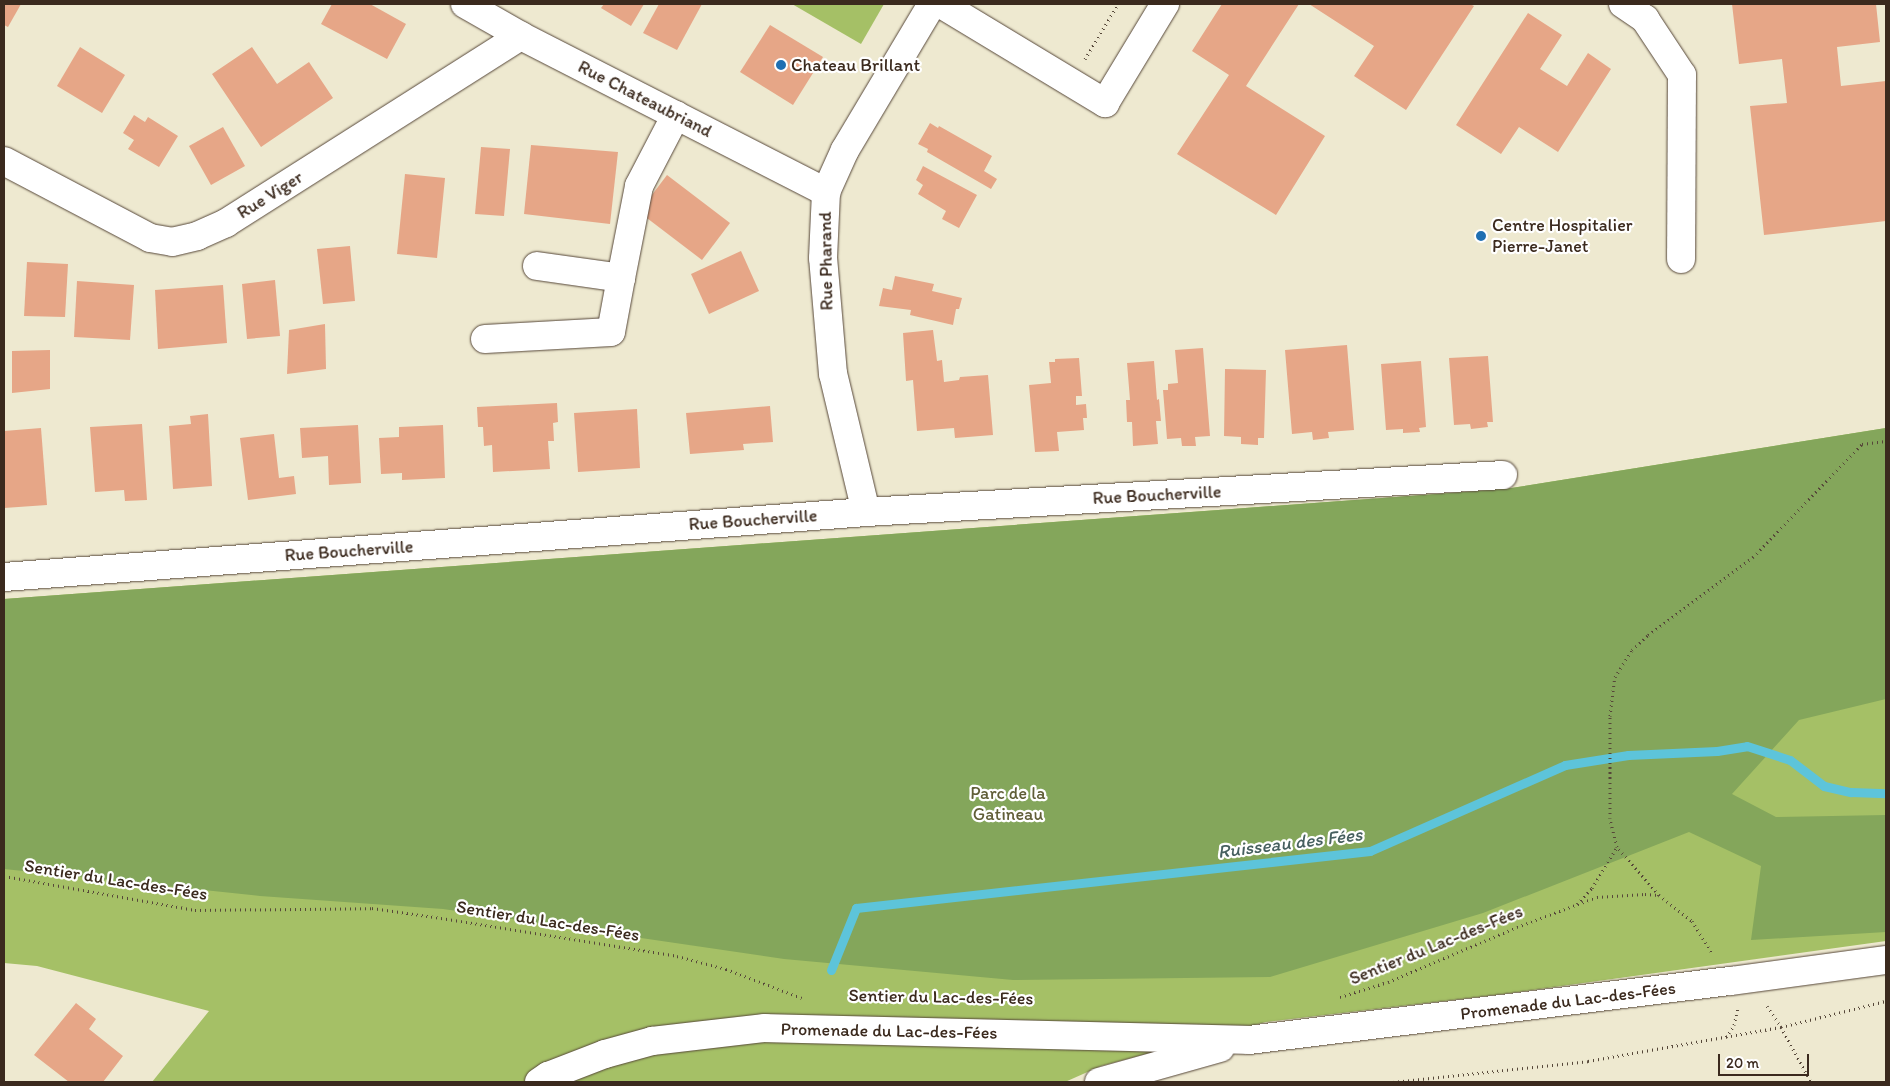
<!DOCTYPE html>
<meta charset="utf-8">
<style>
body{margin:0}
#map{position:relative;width:1890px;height:1086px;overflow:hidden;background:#eee9d0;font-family:Itim,sans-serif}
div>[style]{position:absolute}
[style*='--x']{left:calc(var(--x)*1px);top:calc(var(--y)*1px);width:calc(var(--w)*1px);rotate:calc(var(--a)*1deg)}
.green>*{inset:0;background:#a5c066}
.forest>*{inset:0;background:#84a65b}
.stream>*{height:9px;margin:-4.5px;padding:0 4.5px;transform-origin:4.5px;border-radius:4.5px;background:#5dc4da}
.building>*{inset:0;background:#e6a687}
.path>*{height:3px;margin-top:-1.5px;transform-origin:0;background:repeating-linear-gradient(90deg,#564739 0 1px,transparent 0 5px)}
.roads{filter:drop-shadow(0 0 1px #564739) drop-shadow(0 0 1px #564739)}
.minor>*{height:28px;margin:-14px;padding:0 14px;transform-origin:14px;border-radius:14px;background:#fff}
.dots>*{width:14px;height:14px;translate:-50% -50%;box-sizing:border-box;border:2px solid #fff;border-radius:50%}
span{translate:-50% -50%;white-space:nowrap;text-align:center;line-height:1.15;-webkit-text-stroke:4.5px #fff;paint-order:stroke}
.poi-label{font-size:18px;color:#3b2a1e}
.left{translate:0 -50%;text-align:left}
.street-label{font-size:18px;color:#3b2a1e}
.park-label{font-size:18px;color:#605e37}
.water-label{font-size:19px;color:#476060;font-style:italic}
.frame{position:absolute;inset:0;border:5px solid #3b2a1e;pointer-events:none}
.scale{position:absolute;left:1718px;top:1054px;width:91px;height:22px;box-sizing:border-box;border:2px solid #3b2a1e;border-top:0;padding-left:6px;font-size:15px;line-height:18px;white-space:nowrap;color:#3b2a1e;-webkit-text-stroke:4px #fff;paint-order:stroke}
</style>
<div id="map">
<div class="green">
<div style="clip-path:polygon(792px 4px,884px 4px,861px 44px)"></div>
<div style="clip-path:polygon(1886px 428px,1886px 941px,1504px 994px,1266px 1022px,1101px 1066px,1065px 1082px,152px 1082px,209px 1011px,37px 966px,4px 963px,4px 599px,1505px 489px)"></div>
</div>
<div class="forest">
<div style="clip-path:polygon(1886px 428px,1886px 699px,1799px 720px,1732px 794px,1776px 817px,1886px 815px,1886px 932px,1751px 940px,1761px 866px,1689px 832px,1483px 913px,1270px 977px,1013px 980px,784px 959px,443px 909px,260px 896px,4px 869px,4px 599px,1505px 489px)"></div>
</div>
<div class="stream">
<div style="--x:831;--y:970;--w:67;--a:-68"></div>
<div style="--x:856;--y:908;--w:517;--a:-6.33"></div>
<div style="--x:1370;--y:851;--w:213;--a:-23.8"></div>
<div style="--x:1565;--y:765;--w:64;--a:-9"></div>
<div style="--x:1628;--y:755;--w:89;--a:-2.6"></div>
<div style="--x:1717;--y:751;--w:30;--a:-9"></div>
<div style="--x:1747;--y:746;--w:45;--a:18"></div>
<div style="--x:1790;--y:760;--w:43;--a:37.4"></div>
<div style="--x:1824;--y:786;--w:28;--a:13"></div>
<div style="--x:1851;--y:792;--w:35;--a:2"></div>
</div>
<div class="building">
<div style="clip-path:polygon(4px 4px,21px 4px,8px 27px,4px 25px)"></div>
<div style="clip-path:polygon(332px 4px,370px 4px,406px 24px,387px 59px,321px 24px)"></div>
<div style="clip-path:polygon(604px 4px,644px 4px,631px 26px,601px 8px)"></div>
<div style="clip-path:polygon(659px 4px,702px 4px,677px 50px,643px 33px)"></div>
<div style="clip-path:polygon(1222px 4px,1299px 4px,1246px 86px,1325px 136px,1276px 215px,1177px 154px,1229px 75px,1192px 51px)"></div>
<div style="clip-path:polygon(1309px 4px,1470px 4px,1474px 6px,1406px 110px,1354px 76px,1374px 46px)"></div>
<div style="clip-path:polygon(1732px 4px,1876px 4px,1880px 42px,1837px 47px,1841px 86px,1886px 81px,1886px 221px,1764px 235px,1750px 106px,1787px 103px,1782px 59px,1739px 64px)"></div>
<div style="clip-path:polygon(1528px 13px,1562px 35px,1540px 69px,1567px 86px,1588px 53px,1611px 69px,1558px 152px,1519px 127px,1501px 154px,1456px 125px)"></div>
<div style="clip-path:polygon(770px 25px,823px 57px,793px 105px,740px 72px)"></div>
<div style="clip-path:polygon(80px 47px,125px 75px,102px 113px,57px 86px)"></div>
<div style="clip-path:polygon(252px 47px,277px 84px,309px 62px,333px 98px,261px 147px,212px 74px)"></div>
<div style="clip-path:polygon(134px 115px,145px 122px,148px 117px,178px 136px,159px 167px,128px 149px,134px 140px,123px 133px)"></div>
<div style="clip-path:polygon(930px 123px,938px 128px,939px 126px,992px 156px,984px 171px,997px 179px,991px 189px,927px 152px,928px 149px,918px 144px)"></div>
<div style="clip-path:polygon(223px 127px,245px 166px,211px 185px,189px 146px)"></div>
<div style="clip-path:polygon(531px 145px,618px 152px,610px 224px,524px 214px)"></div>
<div style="clip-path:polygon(481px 147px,510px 149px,504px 216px,475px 214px)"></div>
<div style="clip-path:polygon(923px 166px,977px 195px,959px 228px,942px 219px,946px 211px,918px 194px,923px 185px,916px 180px)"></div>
<div style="clip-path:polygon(405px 174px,445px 178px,437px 258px,397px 254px)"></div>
<div style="clip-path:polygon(667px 175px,730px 223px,702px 260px,639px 212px)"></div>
<div style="clip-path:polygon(350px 246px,355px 301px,323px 304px,317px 249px)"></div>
<div style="clip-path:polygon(741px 251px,759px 291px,709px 314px,691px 274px)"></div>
<div style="clip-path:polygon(27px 262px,68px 264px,65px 317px,24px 316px)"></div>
<div style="clip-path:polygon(895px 276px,934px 284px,932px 291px,962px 298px,959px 309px,956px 309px,953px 325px,910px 315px,911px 310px,879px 306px,883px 288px,892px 290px)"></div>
<div style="clip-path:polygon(275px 280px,280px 336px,247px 339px,242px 284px)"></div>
<div style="clip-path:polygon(77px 281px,134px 285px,130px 340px,74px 337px)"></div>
<div style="clip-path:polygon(223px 285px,227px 343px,158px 349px,155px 290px)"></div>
<div style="clip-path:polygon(325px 324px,326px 369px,287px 374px,289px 330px)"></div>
<div style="clip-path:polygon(933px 330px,937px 361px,942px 360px,944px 382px,959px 380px,960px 377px,988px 375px,993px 435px,955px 438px,954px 428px,917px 431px,913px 380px,906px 381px,903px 333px)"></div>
<div style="clip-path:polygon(1347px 345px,1354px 430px,1328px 432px,1329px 438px,1313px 440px,1312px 432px,1292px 434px,1285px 350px)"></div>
<div style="clip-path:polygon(1203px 348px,1210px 436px,1195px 437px,1196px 446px,1182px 446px,1181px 438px,1167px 439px,1163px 390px,1168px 390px,1168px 384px,1178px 383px,1175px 350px)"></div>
<div style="clip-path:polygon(50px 350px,50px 389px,12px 393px,12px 351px)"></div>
<div style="clip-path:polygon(1488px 356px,1493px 422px,1487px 422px,1488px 427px,1471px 429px,1470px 424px,1454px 425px,1449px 358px)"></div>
<div style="clip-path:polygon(1079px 358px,1082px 396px,1076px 396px,1076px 405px,1086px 404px,1087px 418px,1083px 418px,1084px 430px,1057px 432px,1059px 451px,1035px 452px,1029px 385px,1051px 383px,1049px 362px,1055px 362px,1055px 359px)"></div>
<div style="clip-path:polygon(1154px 361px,1157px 400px,1159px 399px,1161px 421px,1156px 421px,1158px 444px,1133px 446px,1132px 422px,1127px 422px,1126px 400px,1130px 400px,1127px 363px)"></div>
<div style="clip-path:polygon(1421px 361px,1426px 427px,1419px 428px,1420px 432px,1403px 433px,1403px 429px,1386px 430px,1381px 364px)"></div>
<div style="clip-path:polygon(1225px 369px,1266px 370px,1264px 438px,1258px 438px,1258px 445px,1241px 444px,1241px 437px,1224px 436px)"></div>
<div style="clip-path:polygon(557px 403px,558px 422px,553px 423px,554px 441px,548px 441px,550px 469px,493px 472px,492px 445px,484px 446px,483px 427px,478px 427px,477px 407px)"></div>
<div style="clip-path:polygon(770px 406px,773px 442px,743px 444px,744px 450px,690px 454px,686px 413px)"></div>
<div style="clip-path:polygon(637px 409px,640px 468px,578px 472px,574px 413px)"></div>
<div style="clip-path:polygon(208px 414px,212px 486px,173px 489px,169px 426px,191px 424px,190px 416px)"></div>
<div style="clip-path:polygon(142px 424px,147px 500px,125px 501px,124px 490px,95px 492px,90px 427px)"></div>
<div style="clip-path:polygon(358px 425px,361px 483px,329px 485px,328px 456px,302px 458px,300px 428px)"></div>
<div style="clip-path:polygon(443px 425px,445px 478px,402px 480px,402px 473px,381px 474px,379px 438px,399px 437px,399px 427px)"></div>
<div style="clip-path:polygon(41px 428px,47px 505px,4px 508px,4px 431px)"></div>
<div style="clip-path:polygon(274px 434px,279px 478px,294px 476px,296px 494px,248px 500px,240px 438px)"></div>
<div style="clip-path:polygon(76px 1003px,96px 1019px,89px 1029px,123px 1056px,103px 1082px,69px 1082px,34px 1055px)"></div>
</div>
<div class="path">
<div style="--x:1085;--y:59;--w:64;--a:-59"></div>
<div style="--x:4;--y:876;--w:194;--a:10.1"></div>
<div style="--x:195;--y:910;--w:177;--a:-0.6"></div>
<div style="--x:372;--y:908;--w:70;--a:8.2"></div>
<div style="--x:441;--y:918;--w:239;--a:9.1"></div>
<div style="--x:677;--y:956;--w:51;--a:14.9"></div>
<div style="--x:726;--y:969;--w:81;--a:20.9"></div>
<div style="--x:1659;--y:895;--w:64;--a:-131.2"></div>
<div style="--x:1617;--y:847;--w:30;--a:-104"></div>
<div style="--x:1610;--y:818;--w:102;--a:-90"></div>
<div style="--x:1610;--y:716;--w:39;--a:-83"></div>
<div style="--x:1615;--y:677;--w:32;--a:-58"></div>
<div style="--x:1632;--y:650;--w:22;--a:-43"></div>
<div style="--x:1648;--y:635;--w:131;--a:-36.6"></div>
<div style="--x:1753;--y:557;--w:157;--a:-46"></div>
<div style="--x:1862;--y:444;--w:24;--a:-7"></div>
<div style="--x:1577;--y:904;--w:22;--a:-47"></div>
<div style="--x:1592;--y:888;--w:48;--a:-58.6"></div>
<div style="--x:1340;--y:997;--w:50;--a:-17.4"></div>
<div style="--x:1388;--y:982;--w:140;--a:-23.1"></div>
<div style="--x:1517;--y:927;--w:85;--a:-20.6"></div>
<div style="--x:1597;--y:897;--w:48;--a:-3.6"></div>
<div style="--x:1645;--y:894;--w:14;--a:4"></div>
<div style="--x:1659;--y:895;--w:42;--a:38.2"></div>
<div style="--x:1692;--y:921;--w:39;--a:58"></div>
<div style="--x:1767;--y:1006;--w:25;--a:56"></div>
<div style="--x:1781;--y:1027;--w:108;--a:-13.9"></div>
<div style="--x:1726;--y:1037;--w:14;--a:-56"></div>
<div style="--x:1734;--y:1025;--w:17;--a:-77"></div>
<div style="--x:1393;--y:1082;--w:196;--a:-6.1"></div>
<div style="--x:1588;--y:1061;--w:196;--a:-10"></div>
<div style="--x:1781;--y:1027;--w:63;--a:61.4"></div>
</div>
<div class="roads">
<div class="minor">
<div style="--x:465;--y:4;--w:64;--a:29.7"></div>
<div style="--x:521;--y:36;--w:343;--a:27.1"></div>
<div style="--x:941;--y:4;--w:192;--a:31.1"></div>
<div style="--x:1105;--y:103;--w:116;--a:-58.8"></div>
<div style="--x:1623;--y:4;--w:27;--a:34"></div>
<div style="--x:1645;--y:19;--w:67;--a:56.5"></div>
<div style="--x:1682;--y:75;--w:184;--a:90.3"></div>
<div style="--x:4;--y:161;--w:165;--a:27.8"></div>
<div style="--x:150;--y:238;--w:22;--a:10"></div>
<div style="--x:172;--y:242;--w:26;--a:-13"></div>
<div style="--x:197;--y:236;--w:32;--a:-24"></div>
<div style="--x:226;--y:223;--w:349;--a:-32.4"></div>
<div style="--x:537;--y:266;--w:85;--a:8.1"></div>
<div style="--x:621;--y:278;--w:94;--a:-78.9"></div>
<div style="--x:639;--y:186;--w:80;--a:-62.5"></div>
<div style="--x:485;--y:339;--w:126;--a:-3.2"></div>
<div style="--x:611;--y:332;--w:55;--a:-79.5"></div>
<div style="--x:866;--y:512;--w:142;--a:-103.4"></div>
<div style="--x:833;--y:374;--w:116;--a:-94.9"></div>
<div style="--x:823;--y:258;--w:66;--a:-87.4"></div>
<div style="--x:826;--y:192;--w:46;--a:-65.7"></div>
<div style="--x:845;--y:150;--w:170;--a:-59.2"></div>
<div style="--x:4;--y:577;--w:864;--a:-4.31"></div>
<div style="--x:866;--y:512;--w:638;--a:-3.32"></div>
<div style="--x:539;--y:1082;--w:11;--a:-34"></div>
<div style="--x:548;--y:1076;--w:61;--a:-21.1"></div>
<div style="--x:605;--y:1054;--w:49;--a:-15.5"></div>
<div style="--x:652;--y:1041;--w:114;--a:-6.6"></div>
<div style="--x:765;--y:1028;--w:484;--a:1.4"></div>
<div style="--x:1249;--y:1040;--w:486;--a:-7"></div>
<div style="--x:1731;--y:981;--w:156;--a:-7.7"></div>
<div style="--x:1099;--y:1082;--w:126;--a:-15.7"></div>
</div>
</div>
<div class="dots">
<div style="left:781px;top:65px;background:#1f6fb2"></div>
<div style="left:1481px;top:236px;background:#1f6fb2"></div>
</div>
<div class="poi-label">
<span class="left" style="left:791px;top:65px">Chateau Brillant</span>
<span class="left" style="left:1492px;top:236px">Centre Hospitalier<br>Pierre-Janet</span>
</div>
<div class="street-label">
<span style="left:645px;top:99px;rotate:27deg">Rue Chateaubriand</span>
<span style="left:270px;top:195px;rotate:-32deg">Rue Viger</span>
<span style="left:826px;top:261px;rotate:-91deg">Rue Pharand</span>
<span style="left:1157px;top:495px;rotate:-3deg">Rue Boucherville</span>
<span style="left:753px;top:520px;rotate:-4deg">Rue Boucherville</span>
<span style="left:349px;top:551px;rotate:-4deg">Rue Boucherville</span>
<span style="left:116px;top:880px;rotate:9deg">Sentier du Lac-des-Fées</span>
<span style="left:548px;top:921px;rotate:9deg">Sentier du Lac-des-Fées</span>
<span style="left:1436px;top:945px;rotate:-22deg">Sentier du Lac-des-Fées</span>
<span style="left:941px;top:997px;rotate:1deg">Sentier du Lac-des-Fées</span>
<span style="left:1568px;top:1001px;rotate:-7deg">Promenade du Lac-des-Fées</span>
<span style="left:889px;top:1031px;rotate:1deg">Promenade du Lac-des-Fées</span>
</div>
<div class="park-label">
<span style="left:1008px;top:804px">Parc de la<br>Gatineau</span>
</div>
<div class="water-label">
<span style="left:1290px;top:843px;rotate:-7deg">Ruisseau des Fées</span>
</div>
<div class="frame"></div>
<div class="scale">20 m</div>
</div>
